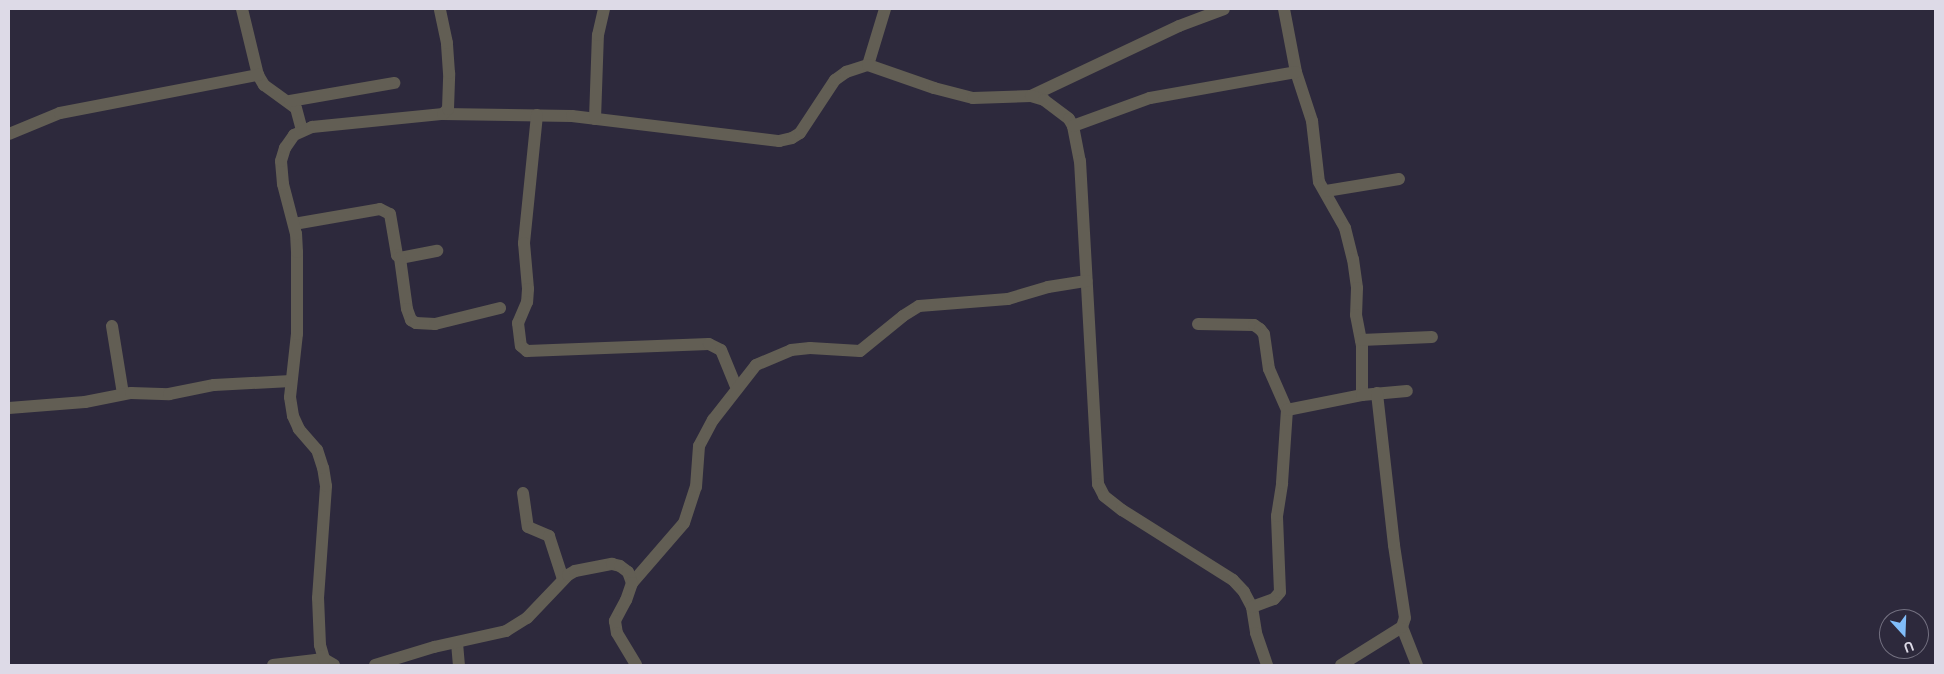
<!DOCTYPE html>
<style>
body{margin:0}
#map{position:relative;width:1944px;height:674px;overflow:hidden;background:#2d293c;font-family:Ubuntu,sans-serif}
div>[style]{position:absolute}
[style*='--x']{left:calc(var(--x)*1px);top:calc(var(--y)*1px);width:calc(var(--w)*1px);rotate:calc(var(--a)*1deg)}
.minor>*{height:12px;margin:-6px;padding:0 6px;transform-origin:6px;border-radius:6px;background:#625e54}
.tertiary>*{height:12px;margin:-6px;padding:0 6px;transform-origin:6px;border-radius:6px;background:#625e54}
span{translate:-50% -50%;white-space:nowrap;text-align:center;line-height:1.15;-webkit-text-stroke:5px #2d293c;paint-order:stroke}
.frame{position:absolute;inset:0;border:10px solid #dddae7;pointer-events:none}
.north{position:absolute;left:1879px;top:609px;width:50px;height:50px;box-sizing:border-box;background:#2d293c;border:1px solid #737080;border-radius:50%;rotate:160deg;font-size:14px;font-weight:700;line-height:20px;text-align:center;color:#dddae7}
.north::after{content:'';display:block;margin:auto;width:18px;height:22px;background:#81bdfa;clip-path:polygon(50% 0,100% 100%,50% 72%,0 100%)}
</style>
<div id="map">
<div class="minor">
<div style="--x:242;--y:9;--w:68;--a:76.4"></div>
<div style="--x:258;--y:75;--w:12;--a:59"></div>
<div style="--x:264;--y:85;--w:39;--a:36"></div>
<div style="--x:296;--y:108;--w:23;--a:75"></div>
<div style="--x:1284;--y:9;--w:64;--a:79.2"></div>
<div style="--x:1296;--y:72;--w:52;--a:71.9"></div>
<div style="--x:1312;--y:121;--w:61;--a:83.5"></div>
<div style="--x:1319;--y:182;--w:53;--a:60.5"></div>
<div style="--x:1345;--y:228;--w:32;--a:76"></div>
<div style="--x:1353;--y:259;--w:29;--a:82"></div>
<div style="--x:1357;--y:288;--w:27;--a:92"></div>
<div style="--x:1356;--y:315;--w:31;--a:79"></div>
<div style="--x:1362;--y:345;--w:50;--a:90"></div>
<div style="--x:868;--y:65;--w:59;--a:-73.1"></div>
<div style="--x:1031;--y:96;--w:164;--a:-25.3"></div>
<div style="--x:1179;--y:26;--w:48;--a:-20.7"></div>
<div style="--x:290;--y:101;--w:106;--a:-9.8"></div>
<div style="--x:443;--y:114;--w:129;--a:0.9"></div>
<div style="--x:572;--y:116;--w:209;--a:6.9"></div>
<div style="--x:779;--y:141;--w:13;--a:-13"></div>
<div style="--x:792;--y:138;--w:9;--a:-32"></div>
<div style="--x:800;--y:133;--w:64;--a:-56.6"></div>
<div style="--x:835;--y:80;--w:14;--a:-36"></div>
<div style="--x:846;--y:72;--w:23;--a:-18"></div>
<div style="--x:868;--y:65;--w:70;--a:19.2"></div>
<div style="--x:934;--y:88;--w:40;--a:14.4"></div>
<div style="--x:973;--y:98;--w:58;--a:-2"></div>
<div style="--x:1031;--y:96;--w:14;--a:17"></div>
<div style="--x:1044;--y:100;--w:31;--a:37"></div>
<div style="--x:1069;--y:119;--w:8;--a:60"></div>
<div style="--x:1073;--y:126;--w:36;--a:79"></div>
<div style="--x:1080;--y:161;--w:324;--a:86.8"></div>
<div style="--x:1098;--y:484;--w:13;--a:63"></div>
<div style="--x:1104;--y:496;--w:23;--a:38"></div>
<div style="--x:1122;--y:510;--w:131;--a:32.2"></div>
<div style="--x:1233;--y:580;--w:16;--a:47"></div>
<div style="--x:1244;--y:592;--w:17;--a:62"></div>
<div style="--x:1252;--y:607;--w:26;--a:81"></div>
<div style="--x:1256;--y:633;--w:34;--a:71"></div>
<div style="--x:537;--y:115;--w:129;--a:95.8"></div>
<div style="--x:524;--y:243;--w:46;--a:85"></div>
<div style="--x:528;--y:289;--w:13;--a:94"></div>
<div style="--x:527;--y:302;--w:23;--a:113"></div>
<div style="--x:518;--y:323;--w:23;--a:83"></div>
<div style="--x:521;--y:346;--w:8;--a:40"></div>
<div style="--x:527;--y:351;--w:182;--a:-2.2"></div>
<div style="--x:709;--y:344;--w:13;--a:27"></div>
<div style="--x:721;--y:350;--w:42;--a:67.7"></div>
<div style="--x:595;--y:119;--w:84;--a:-88"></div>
<div style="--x:598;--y:35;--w:27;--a:-77"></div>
<div style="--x:1073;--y:126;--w:82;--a:-20"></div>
<div style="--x:1150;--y:98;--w:148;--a:-10.1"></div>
<div style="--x:9;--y:134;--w:55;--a:-22.4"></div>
<div style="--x:60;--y:113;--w:202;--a:-10.9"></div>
<div style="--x:1326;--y:191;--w:74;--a:-9.3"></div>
<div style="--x:294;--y:224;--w:87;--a:-9.9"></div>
<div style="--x:380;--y:209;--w:11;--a:27"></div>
<div style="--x:390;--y:214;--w:42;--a:80.3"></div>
<div style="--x:397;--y:255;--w:4;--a:45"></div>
<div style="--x:400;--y:258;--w:38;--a:-11"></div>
<div style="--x:400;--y:258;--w:51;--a:82.2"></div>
<div style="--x:407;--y:309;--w:12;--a:70"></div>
<div style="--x:411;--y:320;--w:6;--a:31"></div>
<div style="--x:416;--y:323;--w:19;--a:3"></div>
<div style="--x:435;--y:324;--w:67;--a:-13.8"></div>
<div style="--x:1198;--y:324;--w:56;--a:1"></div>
<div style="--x:1254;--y:325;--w:7;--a:34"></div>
<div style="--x:1260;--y:329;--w:6;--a:51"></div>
<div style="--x:1264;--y:334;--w:35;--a:82"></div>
<div style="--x:1269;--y:369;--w:45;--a:66.3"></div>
<div style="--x:112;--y:326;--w:69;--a:80.8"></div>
<div style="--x:1361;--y:340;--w:71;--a:-2.4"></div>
<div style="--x:9;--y:408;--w:76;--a:-4.5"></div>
<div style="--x:85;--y:402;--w:47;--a:-11.1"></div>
<div style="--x:131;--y:393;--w:38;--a:2"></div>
<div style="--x:169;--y:394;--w:46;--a:-11.3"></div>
<div style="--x:214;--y:385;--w:77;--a:-3"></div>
<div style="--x:523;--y:493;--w:34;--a:82"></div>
<div style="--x:528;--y:527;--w:23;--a:23"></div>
<div style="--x:549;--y:536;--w:45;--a:72"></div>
<div style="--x:632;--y:583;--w:79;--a:-49.1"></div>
<div style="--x:684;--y:523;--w:38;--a:-72"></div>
<div style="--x:696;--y:487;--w:41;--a:-85.8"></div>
<div style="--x:699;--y:446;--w:30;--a:-62"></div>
<div style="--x:713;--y:420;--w:70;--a:-52"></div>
<div style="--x:756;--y:365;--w:38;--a:-23"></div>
<div style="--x:791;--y:350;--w:19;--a:-6"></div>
<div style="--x:810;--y:348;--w:50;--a:3.4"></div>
<div style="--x:860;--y:351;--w:55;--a:-39.1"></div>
<div style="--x:903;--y:316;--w:19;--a:-32"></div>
<div style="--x:919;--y:306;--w:89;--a:-4.5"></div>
<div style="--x:1008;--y:299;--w:42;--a:-16.7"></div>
<div style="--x:1048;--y:287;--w:39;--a:-9"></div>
<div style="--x:1252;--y:607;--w:23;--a:-20"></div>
<div style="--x:1274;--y:599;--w:9;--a:-49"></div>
<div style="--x:1280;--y:592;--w:76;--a:-92.3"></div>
<div style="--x:1277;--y:516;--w:33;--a:-81"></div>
<div style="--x:1282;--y:483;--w:73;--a:-86.1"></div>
<div style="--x:1287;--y:410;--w:76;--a:-11.3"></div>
<div style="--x:1362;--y:395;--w:45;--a:-5.1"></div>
<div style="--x:1402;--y:627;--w:41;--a:68.5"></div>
<div style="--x:457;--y:643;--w:22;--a:85"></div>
<div style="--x:273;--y:665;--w:51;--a:-6.7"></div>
<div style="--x:1341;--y:665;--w:72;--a:-31.9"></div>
<div style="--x:1402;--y:627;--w:9;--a:-72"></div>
<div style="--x:1405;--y:618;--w:74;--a:-98.6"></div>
<div style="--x:1394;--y:545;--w:153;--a:-96.4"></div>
</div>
<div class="tertiary">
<div style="--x:334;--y:665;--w:12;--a:-149"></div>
<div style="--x:324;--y:659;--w:15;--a:-106"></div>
<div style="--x:320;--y:645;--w:47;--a:-92.4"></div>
<div style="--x:318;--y:598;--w:112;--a:-85.9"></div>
<div style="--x:326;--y:486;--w:18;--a:-99"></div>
<div style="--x:323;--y:468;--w:19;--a:-108"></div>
<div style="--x:317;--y:450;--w:28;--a:-131"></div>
<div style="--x:299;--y:429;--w:14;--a:-115"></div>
<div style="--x:293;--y:416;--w:19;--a:-99"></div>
<div style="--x:290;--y:397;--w:63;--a:-83.7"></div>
<div style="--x:297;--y:334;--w:82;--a:-90"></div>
<div style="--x:297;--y:252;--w:18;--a:-93"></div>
<div style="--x:296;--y:234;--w:52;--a:-104.6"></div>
<div style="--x:283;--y:184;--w:23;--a:-95"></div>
<div style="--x:281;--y:161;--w:14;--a:-73"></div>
<div style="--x:285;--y:148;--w:16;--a:-55"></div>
<div style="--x:294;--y:135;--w:20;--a:-24"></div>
<div style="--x:312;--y:127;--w:132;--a:-5.7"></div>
<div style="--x:443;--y:114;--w:7;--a:-45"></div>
<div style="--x:448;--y:109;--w:36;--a:-88"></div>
<div style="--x:449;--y:73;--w:30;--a:-94"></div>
<div style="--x:447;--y:43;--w:35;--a:-102"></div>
<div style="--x:375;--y:665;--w:62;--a:-17"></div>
<div style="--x:434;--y:647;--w:74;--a:-12.5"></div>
<div style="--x:506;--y:631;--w:25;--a:-32"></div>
<div style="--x:527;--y:618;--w:59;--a:-46.4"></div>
<div style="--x:568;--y:575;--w:8;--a:-30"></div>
<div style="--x:575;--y:571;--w:38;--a:-11"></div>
<div style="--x:612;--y:564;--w:8;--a:14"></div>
<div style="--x:620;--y:566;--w:10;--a:37"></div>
<div style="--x:628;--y:572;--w:12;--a:70"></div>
<div style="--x:632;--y:583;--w:18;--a:109"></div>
<div style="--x:626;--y:600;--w:24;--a:118"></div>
<div style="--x:615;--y:621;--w:12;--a:81"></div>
<div style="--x:617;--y:633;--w:37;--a:59"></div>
</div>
<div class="frame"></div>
<div class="north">U</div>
</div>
